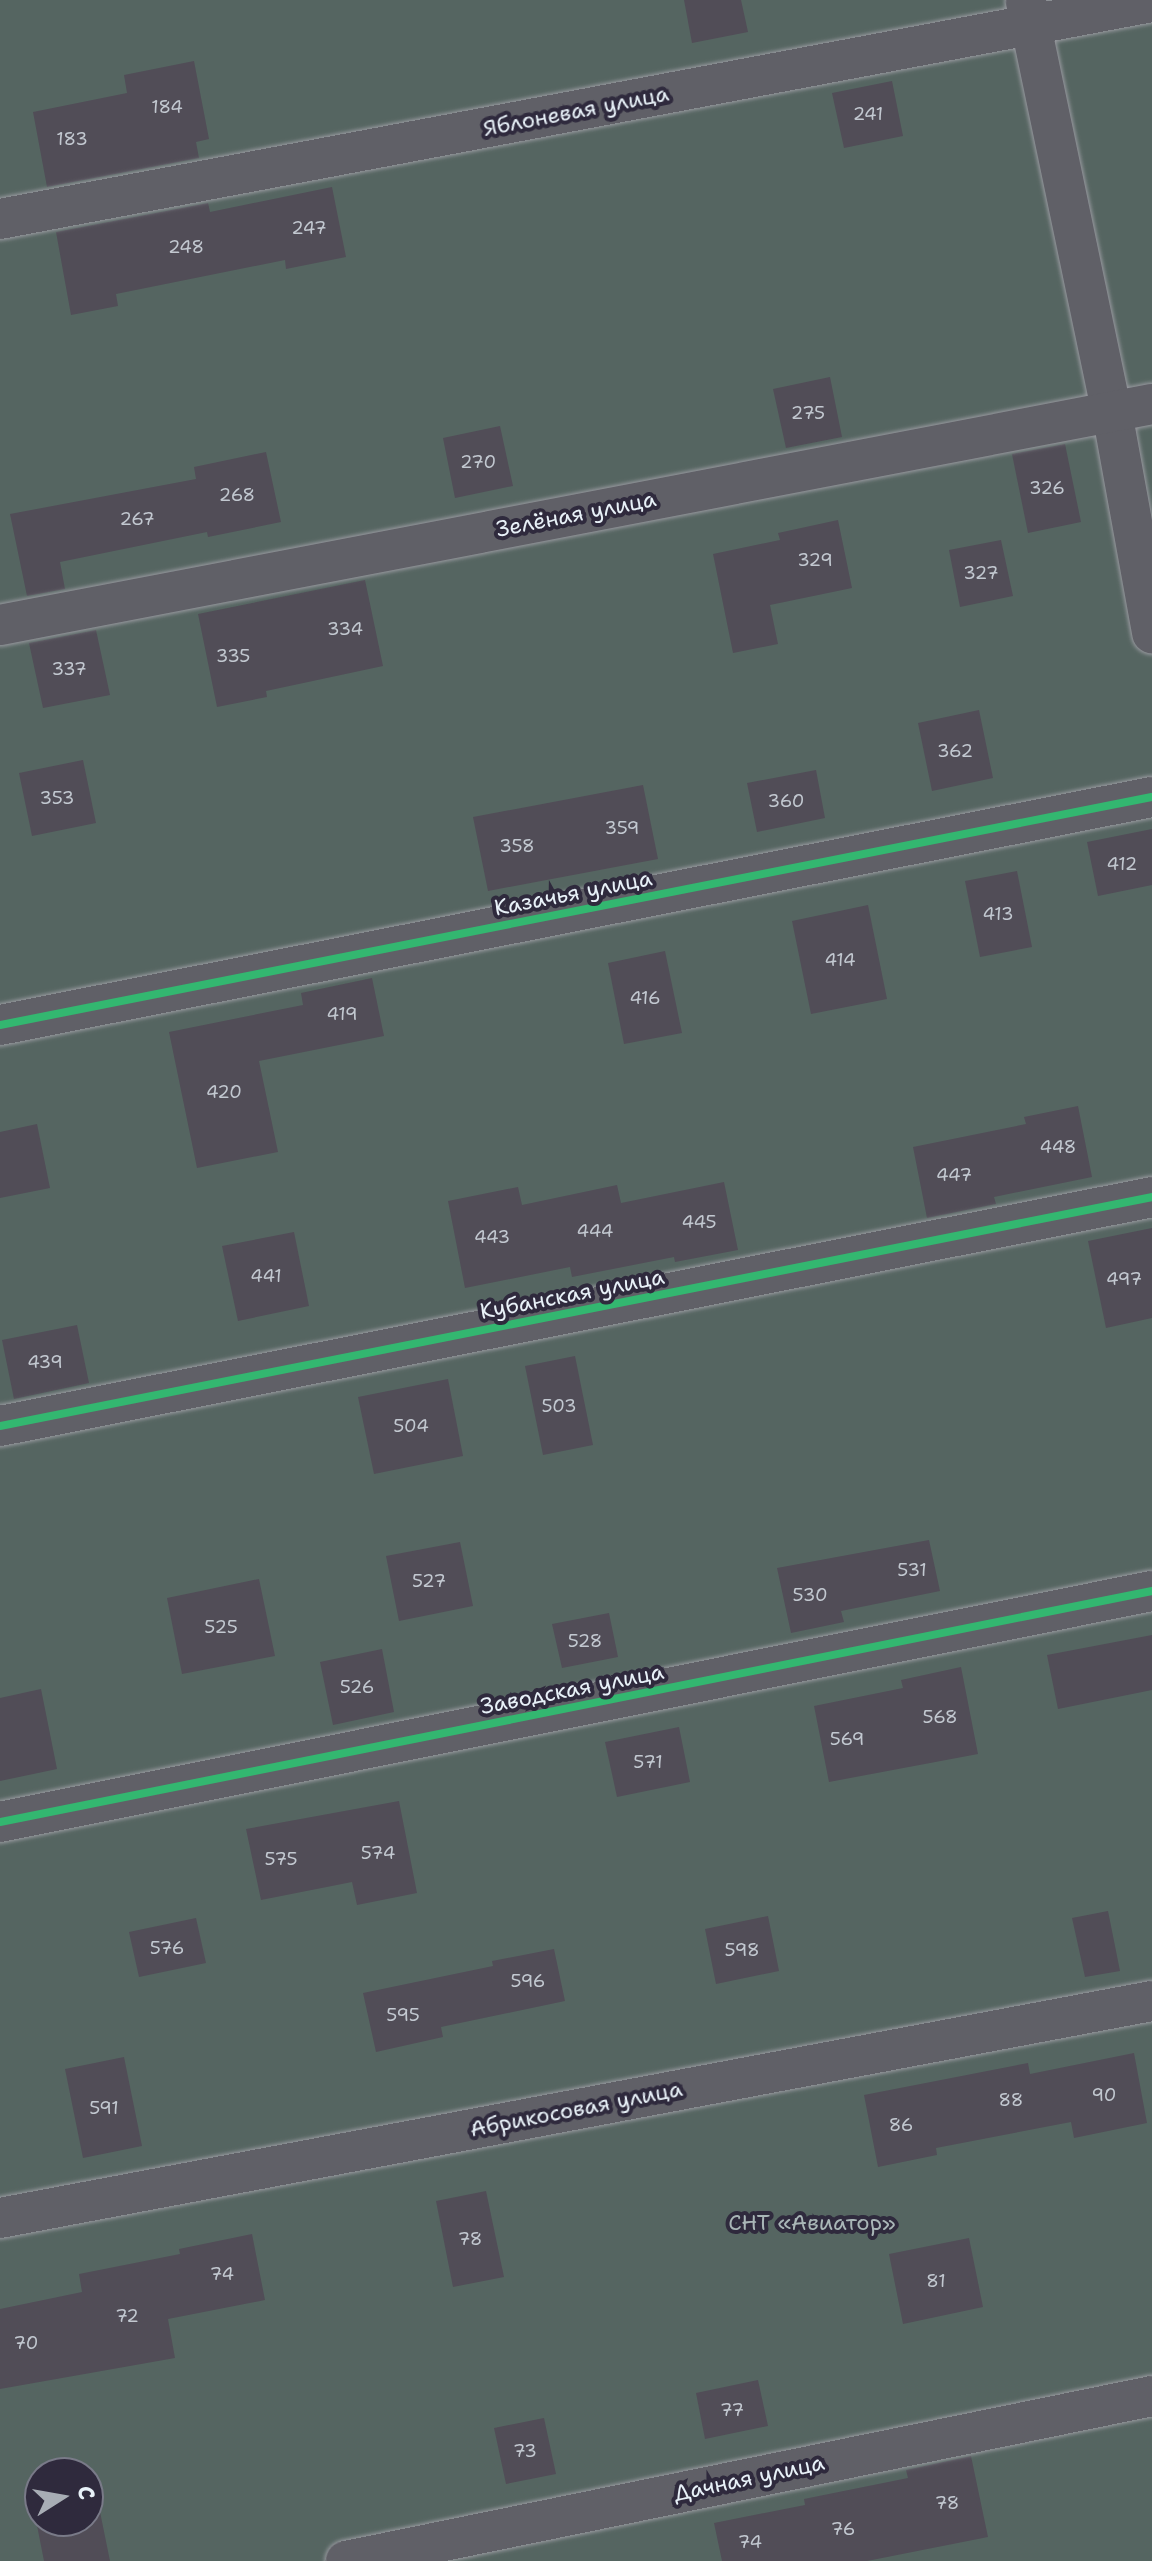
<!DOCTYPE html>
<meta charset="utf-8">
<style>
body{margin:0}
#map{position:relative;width:1152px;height:2561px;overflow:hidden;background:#312e39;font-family:"Shantell Sans",sans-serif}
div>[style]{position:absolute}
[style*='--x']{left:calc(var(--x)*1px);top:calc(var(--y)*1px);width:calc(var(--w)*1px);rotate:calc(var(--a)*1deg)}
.green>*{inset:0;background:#556561}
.building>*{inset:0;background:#514d57}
.roads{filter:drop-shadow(0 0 2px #98999f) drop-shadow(0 0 2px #98999f)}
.street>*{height:40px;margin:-20px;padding:0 20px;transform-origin:20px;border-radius:20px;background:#606067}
.cycleway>*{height:8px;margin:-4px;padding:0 4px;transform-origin:4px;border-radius:4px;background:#33b770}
span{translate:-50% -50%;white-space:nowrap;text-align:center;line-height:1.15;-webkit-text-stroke:8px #2f2a3d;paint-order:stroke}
.number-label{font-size:18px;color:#c2c8d0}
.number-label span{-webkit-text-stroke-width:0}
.street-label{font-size:22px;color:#e8f1f8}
.park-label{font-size:22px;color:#a9b6b7}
.north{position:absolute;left:24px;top:2457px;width:80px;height:80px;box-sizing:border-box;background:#2f2a3d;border:2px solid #797a88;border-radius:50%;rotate:79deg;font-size:22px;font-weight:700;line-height:32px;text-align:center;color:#e8f1f8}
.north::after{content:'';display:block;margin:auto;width:28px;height:36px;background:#a8adb5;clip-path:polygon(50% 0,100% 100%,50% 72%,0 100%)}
</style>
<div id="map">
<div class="green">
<div style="clip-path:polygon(evenodd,0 0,1152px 0,1152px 2561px,0 2561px,0 0,40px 2473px,88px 2473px,88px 2521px,40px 2521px,40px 2473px)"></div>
</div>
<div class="building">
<div style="clip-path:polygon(684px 0,741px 0,748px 32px,692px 43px)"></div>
<div style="clip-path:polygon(194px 61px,209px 139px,196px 142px,199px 158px,47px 187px,33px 112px,127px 93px,124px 75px)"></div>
<div style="clip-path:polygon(892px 81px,903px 136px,844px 148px,832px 93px)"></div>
<div style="clip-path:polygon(332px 187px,346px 257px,286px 269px,285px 260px,116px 294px,118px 306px,71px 315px,56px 232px,208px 203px,210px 212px)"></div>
<div style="clip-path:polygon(830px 377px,842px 437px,786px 448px,773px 389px)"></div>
<div style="clip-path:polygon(500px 426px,513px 486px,455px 498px,443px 438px)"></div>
<div style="clip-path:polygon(1065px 444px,1081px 522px,1028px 533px,1012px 454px)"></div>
<div style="clip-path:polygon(266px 452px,281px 522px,208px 537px,207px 532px,60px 562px,65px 589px,27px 596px,10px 514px,196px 479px,194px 467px)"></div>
<div style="clip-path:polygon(838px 520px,852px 588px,770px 605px,778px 644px,733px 653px,713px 554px,780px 540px,778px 533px)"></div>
<div style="clip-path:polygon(1001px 540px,1013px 596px,960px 607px,949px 550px)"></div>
<div style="clip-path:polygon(365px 580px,383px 666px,266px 691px,267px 697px,217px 707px,198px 614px)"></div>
<div style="clip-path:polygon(96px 630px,110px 695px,43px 708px,29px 643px)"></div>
<div style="clip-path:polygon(979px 710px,993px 778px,932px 791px,918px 723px)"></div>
<div style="clip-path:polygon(83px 760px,96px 823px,32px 836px,19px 773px)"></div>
<div style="clip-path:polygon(816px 770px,825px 818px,757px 832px,747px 783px)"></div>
<div style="clip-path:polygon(643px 785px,658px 859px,488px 891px,473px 817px)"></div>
<div style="clip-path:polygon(1152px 829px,1152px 885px,1098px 896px,1087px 842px)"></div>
<div style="clip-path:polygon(1017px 871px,1032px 947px,980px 957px,965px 881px)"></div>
<div style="clip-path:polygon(868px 905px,887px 999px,811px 1014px,792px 921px)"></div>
<div style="clip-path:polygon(665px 951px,682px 1033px,624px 1044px,608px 963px)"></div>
<div style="clip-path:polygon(372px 978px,384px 1036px,259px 1061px,278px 1152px,197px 1168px,169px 1032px,303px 1005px,301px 993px)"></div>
<div style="clip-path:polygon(1078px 1106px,1092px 1177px,994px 1197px,996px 1204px,927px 1218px,913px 1147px,1026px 1124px,1024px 1117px)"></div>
<div style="clip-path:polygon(37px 1124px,50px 1188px,0 1198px,0 1132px)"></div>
<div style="clip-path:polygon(724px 1182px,738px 1250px,675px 1262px,674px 1257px,572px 1277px,570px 1267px,465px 1288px,448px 1201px,518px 1187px,522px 1205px,617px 1185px,621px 1203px)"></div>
<div style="clip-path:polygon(1152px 1228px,1152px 1318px,1106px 1328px,1088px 1241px)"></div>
<div style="clip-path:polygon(294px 1232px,309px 1306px,238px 1321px,222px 1246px)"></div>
<div style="clip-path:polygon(77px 1325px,89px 1383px,14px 1399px,2px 1340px)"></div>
<div style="clip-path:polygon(575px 1356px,593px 1445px,543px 1455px,525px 1366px)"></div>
<div style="clip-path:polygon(448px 1379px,463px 1456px,374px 1474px,358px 1397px)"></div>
<div style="clip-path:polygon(929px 1540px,940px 1591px,841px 1611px,844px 1622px,791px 1633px,777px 1568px)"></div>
<div style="clip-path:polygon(460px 1542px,473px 1606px,399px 1621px,386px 1556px)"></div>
<div style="clip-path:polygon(259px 1579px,275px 1656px,182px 1674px,167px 1598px)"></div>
<div style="clip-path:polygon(609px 1613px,618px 1657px,562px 1668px,552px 1624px)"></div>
<div style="clip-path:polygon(1152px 1635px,1152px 1690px,1058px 1709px,1047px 1655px)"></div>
<div style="clip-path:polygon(382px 1649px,394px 1712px,333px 1725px,320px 1662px)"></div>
<div style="clip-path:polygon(961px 1667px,978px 1754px,829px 1782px,814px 1706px,903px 1688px,901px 1680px)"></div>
<div style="clip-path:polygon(41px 1689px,57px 1769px,0 1781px,0 1698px)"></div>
<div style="clip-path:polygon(679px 1727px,690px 1782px,617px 1797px,605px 1742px)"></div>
<div style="clip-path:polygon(399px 1801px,417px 1893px,357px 1905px,352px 1882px,261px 1900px,246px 1829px)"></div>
<div style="clip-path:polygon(1108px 1911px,1120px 1971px,1085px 1977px,1072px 1918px)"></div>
<div style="clip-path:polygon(768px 1916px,779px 1971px,716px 1984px,705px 1929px)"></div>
<div style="clip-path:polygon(196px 1918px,206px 1963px,139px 1977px,129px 1932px)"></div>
<div style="clip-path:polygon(554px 1949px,565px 2001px,441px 2027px,443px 2037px,376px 2052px,363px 1993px,493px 1966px,492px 1961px)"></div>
<div style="clip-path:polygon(1134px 2053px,1147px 2123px,1074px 2138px,1071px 2122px,936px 2148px,937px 2155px,878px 2167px,864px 2095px,1028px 2063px,1030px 2074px)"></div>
<div style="clip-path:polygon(124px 2057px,142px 2146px,83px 2158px,65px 2069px)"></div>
<div style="clip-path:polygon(486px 2191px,504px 2277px,453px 2287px,436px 2201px)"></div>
<div style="clip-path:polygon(252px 2234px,265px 2300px,168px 2319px,175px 2358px,0 2389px,0 2309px,82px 2292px,79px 2274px,180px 2254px,179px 2249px)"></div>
<div style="clip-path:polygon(969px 2238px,983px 2307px,903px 2324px,889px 2254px)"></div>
<div style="clip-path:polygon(758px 2380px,768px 2426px,705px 2439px,696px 2393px)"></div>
<div style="clip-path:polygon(544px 2418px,556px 2474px,506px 2484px,494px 2428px)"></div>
<div style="clip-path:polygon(971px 2456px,988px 2537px,867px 2561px,722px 2561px,714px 2523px,805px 2505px,804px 2499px,908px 2478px,906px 2470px)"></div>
<div style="clip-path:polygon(95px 2487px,110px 2561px,44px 2561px,32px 2500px,40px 2498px,40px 2521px,88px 2521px,88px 2489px)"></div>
</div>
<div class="roads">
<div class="street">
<div style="--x:1026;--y:2;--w:419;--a:78.2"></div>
<div style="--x:1112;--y:412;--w:225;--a:79.7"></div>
<div style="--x:0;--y:219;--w:1172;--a:-10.67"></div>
<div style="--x:0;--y:625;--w:1173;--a:-10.86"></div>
<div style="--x:0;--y:1025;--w:1174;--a:-11.2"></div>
<div style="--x:0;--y:1426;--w:1175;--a:-11.24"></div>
<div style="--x:0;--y:1822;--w:1175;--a:-11.34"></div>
<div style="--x:0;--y:2218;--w:1172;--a:-10.67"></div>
<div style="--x:346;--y:2561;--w:823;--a:-11.57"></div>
</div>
</div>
<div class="cycleway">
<div style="--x:0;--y:1025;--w:1174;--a:-11.2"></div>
<div style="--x:0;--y:1426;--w:1175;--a:-11.24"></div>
<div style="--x:0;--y:1822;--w:1175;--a:-11.34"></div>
</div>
<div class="number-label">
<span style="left:167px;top:107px">184</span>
<span style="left:868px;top:114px">241</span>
<span style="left:72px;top:139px">183</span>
<span style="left:309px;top:228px">247</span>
<span style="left:186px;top:247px">248</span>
<span style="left:808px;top:413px">275</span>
<span style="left:478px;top:462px">270</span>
<span style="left:1047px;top:488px">326</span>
<span style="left:237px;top:495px">268</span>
<span style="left:137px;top:519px">267</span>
<span style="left:815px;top:560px">329</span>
<span style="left:981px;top:573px">327</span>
<span style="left:345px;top:629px">334</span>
<span style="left:233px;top:656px">335</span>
<span style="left:69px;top:669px">337</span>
<span style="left:955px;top:751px">362</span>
<span style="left:57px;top:798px">353</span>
<span style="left:786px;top:801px">360</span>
<span style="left:622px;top:828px">359</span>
<span style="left:517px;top:846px">358</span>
<span style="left:1122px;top:864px">412</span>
<span style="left:998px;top:914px">413</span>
<span style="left:840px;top:960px">414</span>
<span style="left:645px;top:998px">416</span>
<span style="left:342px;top:1014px">419</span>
<span style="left:224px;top:1092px">420</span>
<span style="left:1058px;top:1147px">448</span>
<span style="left:954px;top:1175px">447</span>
<span style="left:699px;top:1222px">445</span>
<span style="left:595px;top:1231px">444</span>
<span style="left:492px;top:1237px">443</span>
<span style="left:266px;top:1276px">441</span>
<span style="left:1124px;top:1279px">497</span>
<span style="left:45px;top:1362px">439</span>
<span style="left:559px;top:1406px">503</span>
<span style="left:411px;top:1426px">504</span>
<span style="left:912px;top:1570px">531</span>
<span style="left:429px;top:1581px">527</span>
<span style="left:810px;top:1595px">530</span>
<span style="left:221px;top:1627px">525</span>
<span style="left:585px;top:1641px">528</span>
<span style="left:357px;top:1687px">526</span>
<span style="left:940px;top:1717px">568</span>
<span style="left:847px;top:1739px">569</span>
<span style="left:648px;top:1762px">571</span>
<span style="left:378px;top:1853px">574</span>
<span style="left:281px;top:1859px">575</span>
<span style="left:167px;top:1948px">576</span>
<span style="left:742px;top:1950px">598</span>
<span style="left:528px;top:1981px">596</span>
<span style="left:403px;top:2015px">595</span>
<span style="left:1104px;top:2095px">90</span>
<span style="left:1011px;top:2100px">88</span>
<span style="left:104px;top:2108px">591</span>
<span style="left:901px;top:2125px">86</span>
<span style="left:470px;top:2239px">78</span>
<span style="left:222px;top:2274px">74</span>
<span style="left:936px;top:2281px">81</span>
<span style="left:127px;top:2316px">72</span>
<span style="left:26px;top:2343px">70</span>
<span style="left:732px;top:2410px">77</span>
<span style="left:525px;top:2451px">73</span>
<span style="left:947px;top:2503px">78</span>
<span style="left:843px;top:2529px">76</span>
<span style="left:750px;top:2542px">74</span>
</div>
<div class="street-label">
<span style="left:576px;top:111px;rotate:-11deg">Яблоневая улица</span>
<span style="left:576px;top:514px;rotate:-11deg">Зелёная улица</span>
<span style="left:573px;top:893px;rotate:-11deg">Казачья улица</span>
<span style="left:572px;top:1294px;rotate:-11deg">Кубанская улица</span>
<span style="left:572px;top:1689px;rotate:-11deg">Заводская улица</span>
<span style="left:576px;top:2109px;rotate:-11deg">Абрикосовая улица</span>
<span style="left:749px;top:2478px;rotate:-12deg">Дачная улица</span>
</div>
<div class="park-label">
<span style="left:812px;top:2223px">СНТ «Авиатор»</span>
</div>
<div class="north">С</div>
</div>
